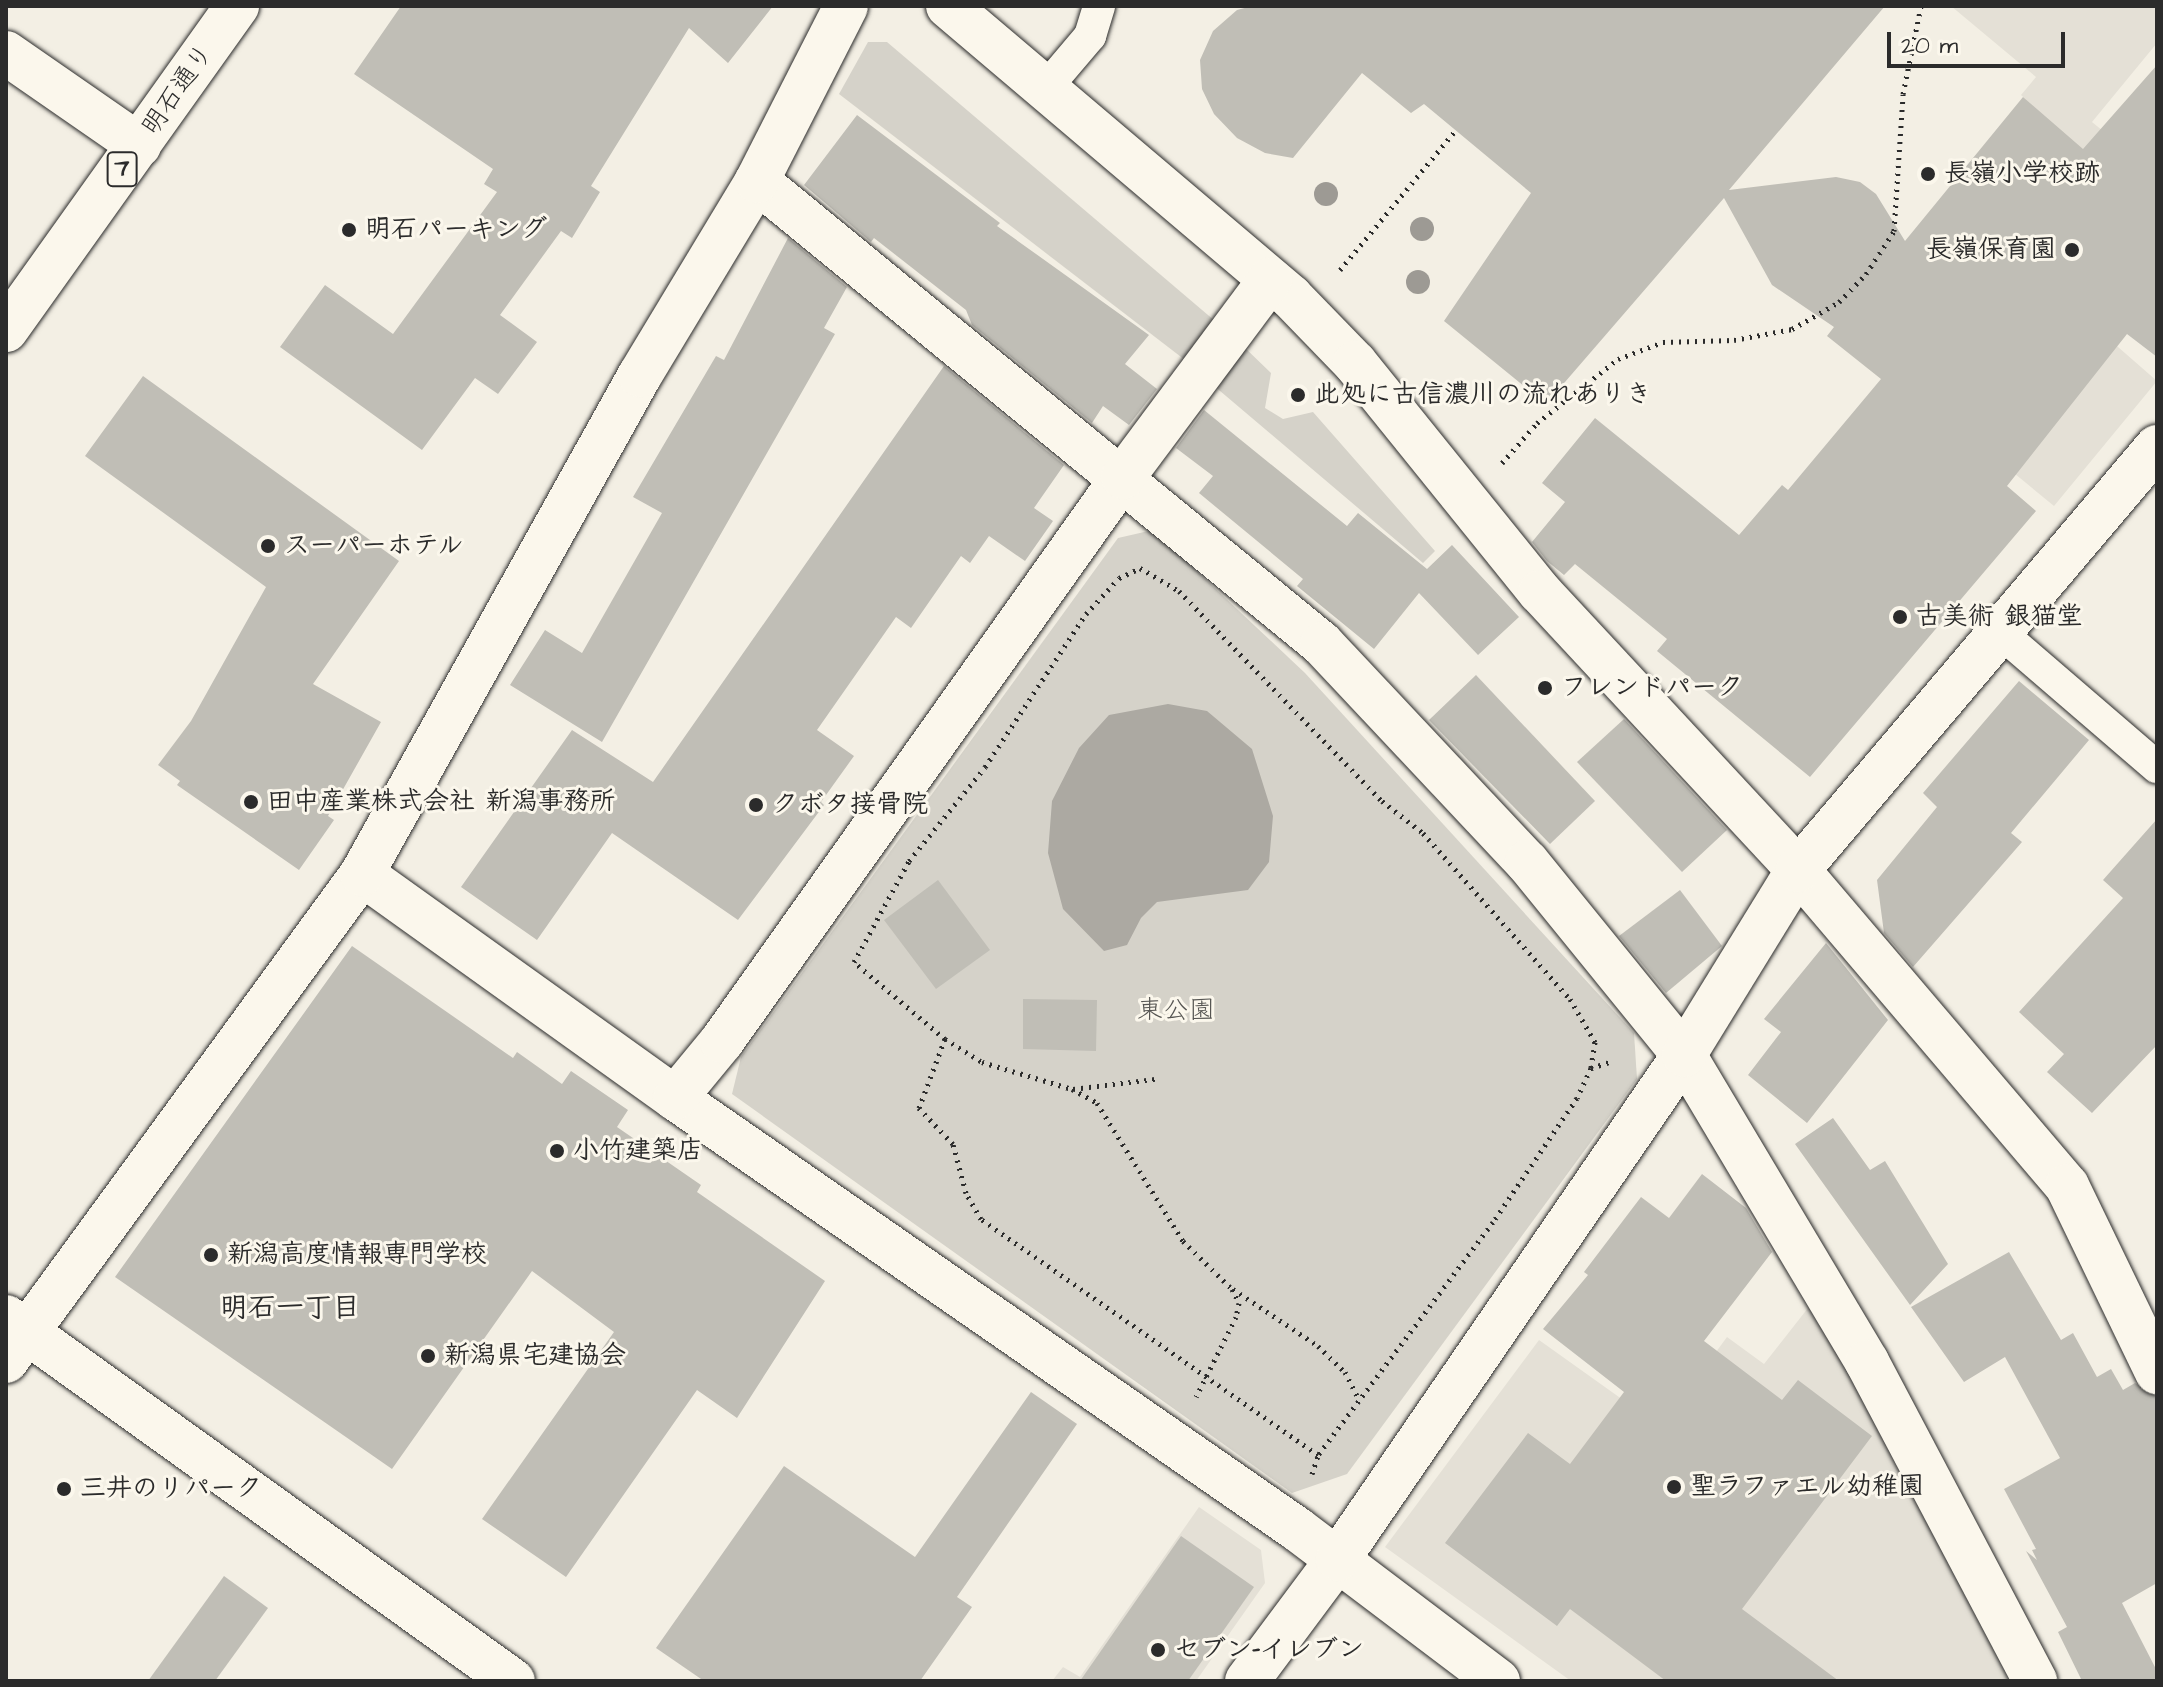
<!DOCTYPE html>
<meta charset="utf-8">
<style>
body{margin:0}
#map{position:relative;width:2163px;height:1687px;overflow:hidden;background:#f3efe4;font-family:"Architects Daughter","Klee One",sans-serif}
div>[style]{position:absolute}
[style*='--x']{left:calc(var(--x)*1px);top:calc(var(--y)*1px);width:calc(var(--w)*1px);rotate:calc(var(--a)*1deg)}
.built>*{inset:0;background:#e4e0d6}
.green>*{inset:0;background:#d5d2c9}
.water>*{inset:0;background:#aca9a2}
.building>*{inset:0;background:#c0beb6}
.path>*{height:5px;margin-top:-2.5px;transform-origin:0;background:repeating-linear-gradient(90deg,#2b2b2b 0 2px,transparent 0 8px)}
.roads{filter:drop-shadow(0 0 2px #2b2b2b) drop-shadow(0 0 2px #2b2b2b)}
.lane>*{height:32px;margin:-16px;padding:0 16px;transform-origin:16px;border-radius:16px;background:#fbf7ec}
.street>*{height:44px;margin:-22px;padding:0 22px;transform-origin:22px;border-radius:22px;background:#fbf7ec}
.secondary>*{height:44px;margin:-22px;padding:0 22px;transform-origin:22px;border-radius:22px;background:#fbf7ec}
.highway>*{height:44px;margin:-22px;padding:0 22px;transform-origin:22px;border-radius:22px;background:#fbf7ec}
.trees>*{width:24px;height:24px;margin:-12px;border-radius:50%;background:#9d9a94}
.dots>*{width:22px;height:22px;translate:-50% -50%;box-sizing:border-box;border:4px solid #fbf7ec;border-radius:50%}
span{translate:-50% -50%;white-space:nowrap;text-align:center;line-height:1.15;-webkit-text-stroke:6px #fbf7ec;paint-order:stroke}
.shield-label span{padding:2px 6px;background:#fbf7ec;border:2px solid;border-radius:6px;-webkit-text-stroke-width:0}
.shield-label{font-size:24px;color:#2b2b2b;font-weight:700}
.street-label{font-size:26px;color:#2b2b2b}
.poi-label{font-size:26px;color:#2b2b2b;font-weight:700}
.left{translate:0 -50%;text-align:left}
.right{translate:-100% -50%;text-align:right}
.park-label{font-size:26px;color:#565552}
.neighbourhood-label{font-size:28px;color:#2b2b2b;font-weight:700}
.frame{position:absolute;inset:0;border:8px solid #2b2b2b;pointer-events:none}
.scale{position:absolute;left:1887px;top:32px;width:178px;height:36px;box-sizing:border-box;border:4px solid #2b2b2b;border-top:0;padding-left:10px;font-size:24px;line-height:28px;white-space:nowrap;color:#2b2b2b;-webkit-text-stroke:6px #fbf7ec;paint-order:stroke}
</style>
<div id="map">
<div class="built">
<div style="clip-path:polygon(1951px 6px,2157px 6px,2157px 43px,2092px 122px,2157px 175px,2071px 306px,2157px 381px,2054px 506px,1937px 410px,2034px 107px,2021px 95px,2036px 77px)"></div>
<div style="clip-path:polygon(1819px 1294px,2020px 1681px,1571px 1681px,1385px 1547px,1539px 1340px,1661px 1427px,1727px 1337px,1764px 1364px)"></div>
<div style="clip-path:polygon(1199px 1507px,1261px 1550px,1265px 1583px,1196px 1681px,1052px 1681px,1063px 1667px,1080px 1677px)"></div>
</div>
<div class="green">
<div style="clip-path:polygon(868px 42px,887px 42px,1215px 321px,1185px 360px,839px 94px)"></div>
<div style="clip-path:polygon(1243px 346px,1271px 373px,1265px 408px,1283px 419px,1313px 412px,1435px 551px,1423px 563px,1213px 385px)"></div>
<div style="clip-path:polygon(1153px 530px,1305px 673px,1634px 1033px,1637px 1079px,1347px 1474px,1292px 1493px,732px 1094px,741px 1057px,1118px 538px)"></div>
</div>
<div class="water">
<div style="clip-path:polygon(1168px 704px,1207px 711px,1252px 749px,1273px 816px,1269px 862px,1248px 890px,1157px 902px,1141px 918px,1127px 945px,1104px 951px,1063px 909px,1048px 853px,1052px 801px,1079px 748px,1109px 715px)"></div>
</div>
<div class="building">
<div style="clip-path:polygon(401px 6px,773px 6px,728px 63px,689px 28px,591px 186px,600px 192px,572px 238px,561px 231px,500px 315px,537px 342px,498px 394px,475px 378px,422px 450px,280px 347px,325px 285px,393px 334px,497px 192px,484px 184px,493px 169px,354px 74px)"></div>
<div style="clip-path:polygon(1252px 6px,1885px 6px,1729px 190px,1836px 177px,1860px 182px,1876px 194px,1905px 241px,2023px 97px,2083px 149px,2157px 65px,2157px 357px,2127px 334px,2007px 486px,2036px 511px,1810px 777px,1657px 651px,1667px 639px,1575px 564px,1564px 575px,1547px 561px,1532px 542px,1565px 502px,1542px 483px,1595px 418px,1739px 535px,1782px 485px,1788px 490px,1881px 379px,1827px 336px,1834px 327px,1772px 285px,1724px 198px,1546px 404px,1444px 321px,1531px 193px,1424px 104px,1411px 113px,1362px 73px,1293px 158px,1265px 153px,1237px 138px,1214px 114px,1202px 89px,1200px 60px,1213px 31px,1237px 10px)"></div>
<div style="clip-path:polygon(857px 115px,1000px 223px,997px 226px,1149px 335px,1125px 364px,1157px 389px,1129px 425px,1103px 406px,1092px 423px,972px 325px,966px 310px,874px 238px,871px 242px,804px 185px)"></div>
<div style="clip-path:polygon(788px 238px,847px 287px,824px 328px,835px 334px,602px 742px,510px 685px,545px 630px,582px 653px,662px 513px,633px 497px,716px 356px,724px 360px)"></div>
<div style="clip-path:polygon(944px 366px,1064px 465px,1034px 508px,1053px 521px,1025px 561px,989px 536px,970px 563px,961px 556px,911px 628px,896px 617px,817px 730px,854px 756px,821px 802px,824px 805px,738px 920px,612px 833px,537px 940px,461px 887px,572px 730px,653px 782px)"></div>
<div style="clip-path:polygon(143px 376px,399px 561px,313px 684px,381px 722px,328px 816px,334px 820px,299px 870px,177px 785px,180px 781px,158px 765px,191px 721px,266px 587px,85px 456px)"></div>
<div style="clip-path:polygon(1204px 410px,1347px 526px,1358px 513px,1427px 569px,1452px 545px,1519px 617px,1478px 655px,1419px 593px,1374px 649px,1297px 586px,1303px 579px,1199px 493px,1213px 476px,1176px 448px)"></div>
<div style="clip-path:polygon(1476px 675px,1595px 801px,1550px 844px,1429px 720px)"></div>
<div style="clip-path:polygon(2019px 681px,2089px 740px,2011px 833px,2022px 842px,1913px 967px,1884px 933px,1877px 880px,1937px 807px,1923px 793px)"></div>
<div style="clip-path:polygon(1624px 719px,1727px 830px,1682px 872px,1577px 762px)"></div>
<div style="clip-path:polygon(2157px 819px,2157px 1045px,2092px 1113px,2047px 1072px,2064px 1054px,2019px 1012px,2123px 898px,2103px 880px)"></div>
<div style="clip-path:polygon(938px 880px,990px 950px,936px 989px,884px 920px)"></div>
<div style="clip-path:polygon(1680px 890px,1722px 946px,1666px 993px,1619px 936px)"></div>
<div style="clip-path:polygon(1826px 943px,1888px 1020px,1807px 1123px,1748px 1075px,1781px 1032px,1764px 1019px)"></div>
<div style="clip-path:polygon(352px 946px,513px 1058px,517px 1052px,562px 1084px,571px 1071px,628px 1110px,617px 1127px,701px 1185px,697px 1192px,825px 1281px,737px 1418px,697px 1390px,566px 1577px,482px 1519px,614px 1332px,532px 1271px,392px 1469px,115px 1277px)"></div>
<div style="clip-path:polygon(1023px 999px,1097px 1000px,1096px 1051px,1023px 1049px)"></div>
<div style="clip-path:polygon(1833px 1118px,1870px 1170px,1885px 1161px,1948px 1264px,1910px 1305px,1795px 1144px)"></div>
<div style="clip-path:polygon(1702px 1174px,1746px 1208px,1772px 1252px,1704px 1341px,1782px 1400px,1798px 1380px,1872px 1436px,1742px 1609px,1839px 1681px,1666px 1681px,1570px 1609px,1557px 1626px,1445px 1543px,1528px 1433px,1570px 1464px,1624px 1392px,1543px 1329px,1588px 1275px,1584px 1272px,1641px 1197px,1669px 1218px)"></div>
<div style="clip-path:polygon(2009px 1252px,2061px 1340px,2073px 1333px,2097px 1377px,2111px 1369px,2123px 1390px,2135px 1383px,2157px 1397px,2157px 1583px,2122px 1603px,2157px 1671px,2157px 1681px,2082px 1681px,2058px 1632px,2067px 1627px,2026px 1551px,2037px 1560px,2032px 1550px,2036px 1549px,2004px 1489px,2060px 1458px,2005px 1357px,1964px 1382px,1911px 1307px)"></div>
<div style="clip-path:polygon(1031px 1392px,1077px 1424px,957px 1597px,972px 1607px,920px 1681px,704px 1681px,656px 1648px,784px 1466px,915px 1557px)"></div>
<div style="clip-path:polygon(1181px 1536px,1254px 1587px,1188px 1681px,1080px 1681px)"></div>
<div style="clip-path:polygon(224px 1576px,268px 1608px,215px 1681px,148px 1681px)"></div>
</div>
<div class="path">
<div style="--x:1340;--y:270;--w:180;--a:-50.4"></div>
<div style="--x:1502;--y:463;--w:53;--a:-48.8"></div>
<div style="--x:1537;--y:423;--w:103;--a:-38.3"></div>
<div style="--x:1618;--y:359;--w:48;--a:-20.7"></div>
<div style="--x:1663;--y:342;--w:71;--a:-1.6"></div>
<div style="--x:1734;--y:340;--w:59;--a:-10.7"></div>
<div style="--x:1792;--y:329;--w:54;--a:-29.9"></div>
<div style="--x:1839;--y:302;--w:39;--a:-46"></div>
<div style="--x:1866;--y:274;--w:51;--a:-56.9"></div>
<div style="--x:1894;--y:231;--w:137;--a:-86.2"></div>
<div style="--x:1903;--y:94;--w:90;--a:-78.4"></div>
<div style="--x:1140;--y:568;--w:45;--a:30.5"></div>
<div style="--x:1179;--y:591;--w:292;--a:46"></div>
<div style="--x:1382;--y:801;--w:52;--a:38"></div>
<div style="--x:1423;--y:833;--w:222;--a:48.5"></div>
<div style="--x:1570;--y:999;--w:50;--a:59.8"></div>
<div style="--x:1595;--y:1042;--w:26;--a:99"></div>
<div style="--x:1591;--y:1068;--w:33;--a:115"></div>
<div style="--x:1577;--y:1098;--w:150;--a:124.1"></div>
<div style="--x:1493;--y:1222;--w:291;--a:126.9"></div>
<div style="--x:1318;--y:1455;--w:411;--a:-145"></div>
<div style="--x:981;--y:1219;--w:30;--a:-120"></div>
<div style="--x:966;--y:1193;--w:51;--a:-104.9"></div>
<div style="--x:953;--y:1144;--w:50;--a:-133.4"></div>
<div style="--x:919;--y:1108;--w:74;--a:-69.4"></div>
<div style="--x:945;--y:1039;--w:119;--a:-139.8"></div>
<div style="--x:854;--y:962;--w:115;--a:-61.4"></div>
<div style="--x:909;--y:861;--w:121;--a:-51"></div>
<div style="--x:985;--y:767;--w:183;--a:-56.6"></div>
<div style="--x:1086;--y:614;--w:49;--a:-47.5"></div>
<div style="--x:1119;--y:578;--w:23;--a:-25"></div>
<div style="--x:945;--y:1039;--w:44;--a:31.9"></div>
<div style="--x:982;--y:1062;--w:94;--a:16.7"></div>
<div style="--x:1072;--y:1089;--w:29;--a:29"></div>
<div style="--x:1097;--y:1103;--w:163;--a:58.1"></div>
<div style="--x:1183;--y:1241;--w:69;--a:44.4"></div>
<div style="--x:1232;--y:1289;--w:16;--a:63"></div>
<div style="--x:1239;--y:1303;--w:14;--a:102"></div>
<div style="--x:1236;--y:1317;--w:89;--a:116.6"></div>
<div style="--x:1591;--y:1068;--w:23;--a:-18"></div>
<div style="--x:1073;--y:1089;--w:83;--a:-7"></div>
<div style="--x:1233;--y:1289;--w:102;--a:33.8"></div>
<div style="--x:1318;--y:1346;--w:37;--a:44"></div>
<div style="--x:1345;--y:1372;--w:31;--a:63"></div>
<div style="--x:1312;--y:1474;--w:20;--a:-72"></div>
</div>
<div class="roads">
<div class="lane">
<div style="--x:1045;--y:89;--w:70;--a:-49.7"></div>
<div style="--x:1090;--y:36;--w:31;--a:-73"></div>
<div style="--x:2001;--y:633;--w:206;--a:40.7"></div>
</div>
<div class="street">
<div style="--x:948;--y:6;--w:450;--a:40.3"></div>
<div style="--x:1291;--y:297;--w:92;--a:45.9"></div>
<div style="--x:1355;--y:363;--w:294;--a:51.1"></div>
<div style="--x:1540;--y:592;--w:379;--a:47.1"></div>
<div style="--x:1798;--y:870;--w:415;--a:49.6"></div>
<div style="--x:2067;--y:1186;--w:207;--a:64.2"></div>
<div style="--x:6;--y:53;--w:162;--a:34.7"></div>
<div style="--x:757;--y:181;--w:730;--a:39.33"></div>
<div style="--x:1322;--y:644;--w:299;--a:46.8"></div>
<div style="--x:1527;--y:862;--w:249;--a:50.9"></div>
<div style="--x:1684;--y:1055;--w:357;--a:59.2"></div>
<div style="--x:1867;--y:1362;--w:361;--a:62.2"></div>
<div style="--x:362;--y:874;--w:385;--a:35.6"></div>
<div style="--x:675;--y:1098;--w:757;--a:34.72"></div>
<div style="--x:1297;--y:1529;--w:252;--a:37.1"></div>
<div style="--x:675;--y:1098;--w:74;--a:-50.5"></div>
<div style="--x:722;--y:1041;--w:692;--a:-54.59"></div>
<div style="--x:1123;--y:477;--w:246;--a:-53.3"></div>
<div style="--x:6;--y:1361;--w:603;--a:-53.83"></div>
<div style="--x:362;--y:874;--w:571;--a:-60.88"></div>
<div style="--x:640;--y:375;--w:227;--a:-58.9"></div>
<div style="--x:757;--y:181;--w:196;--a:-63"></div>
<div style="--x:1247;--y:1681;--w:152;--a:-53.3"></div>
<div style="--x:1338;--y:1559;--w:611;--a:-55.53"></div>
<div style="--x:1684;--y:1055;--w:217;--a:-58.4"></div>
<div style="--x:1798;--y:870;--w:555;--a:-49.68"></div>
</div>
<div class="secondary">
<div style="--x:6;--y:1317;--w:624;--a:35.68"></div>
</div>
<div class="highway">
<div style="--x:6;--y:330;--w:398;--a:-54.5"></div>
</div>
</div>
<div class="trees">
<div style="left:1326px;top:194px"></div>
<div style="left:1422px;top:229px"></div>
<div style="left:1418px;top:282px"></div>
</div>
<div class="dots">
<div style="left:1928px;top:174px;background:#2b2b2b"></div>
<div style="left:349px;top:230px;background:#2b2b2b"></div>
<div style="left:2072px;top:250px;background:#2b2b2b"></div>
<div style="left:1298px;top:395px;background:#2b2b2b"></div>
<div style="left:268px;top:546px;background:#2b2b2b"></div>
<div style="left:1900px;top:617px;background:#2b2b2b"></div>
<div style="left:1545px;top:688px;background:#2b2b2b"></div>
<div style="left:251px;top:802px;background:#2b2b2b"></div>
<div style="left:756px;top:805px;background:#2b2b2b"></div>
<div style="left:557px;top:1151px;background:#2b2b2b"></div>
<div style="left:211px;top:1255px;background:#2b2b2b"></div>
<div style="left:428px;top:1356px;background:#2b2b2b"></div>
<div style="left:1674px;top:1487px;background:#2b2b2b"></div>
<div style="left:64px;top:1489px;background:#2b2b2b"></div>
<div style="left:1158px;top:1650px;background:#2b2b2b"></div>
</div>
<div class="shield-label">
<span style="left:122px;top:169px">7</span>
</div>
<div class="street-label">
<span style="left:178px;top:90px;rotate:-55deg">明石通り</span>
</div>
<div class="poi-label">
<span class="left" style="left:1944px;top:174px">長嶺小学校跡</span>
<span class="left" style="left:365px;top:230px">明石パーキング</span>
<span class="right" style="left:2056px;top:250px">長嶺保育園</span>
<span class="left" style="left:1314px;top:395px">此処に古信濃川の流れありき</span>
<span class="left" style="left:284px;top:546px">スーパーホテル</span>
<span class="left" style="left:1916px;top:617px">古美術 銀猫堂</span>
<span class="left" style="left:1561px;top:688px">フレンドパーク</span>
<span class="left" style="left:267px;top:802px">田中産業株式会社 新潟事務所</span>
<span class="left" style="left:772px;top:805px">クボタ接骨院</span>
<span class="left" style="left:573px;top:1151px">小竹建築店</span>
<span class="left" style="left:227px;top:1255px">新潟高度情報専門学校</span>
<span class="left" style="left:444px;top:1356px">新潟県宅建協会</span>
<span class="left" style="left:1690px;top:1487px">聖ラファエル幼稚園</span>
<span class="left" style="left:80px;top:1489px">三井のリパーク</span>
<span class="left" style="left:1174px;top:1650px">セブン-イレブン</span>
</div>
<div class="park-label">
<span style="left:1176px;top:1011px">東公園</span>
</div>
<div class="neighbourhood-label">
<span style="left:290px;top:1308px">明石一丁目</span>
</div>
<div class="frame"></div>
<div class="scale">20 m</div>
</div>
